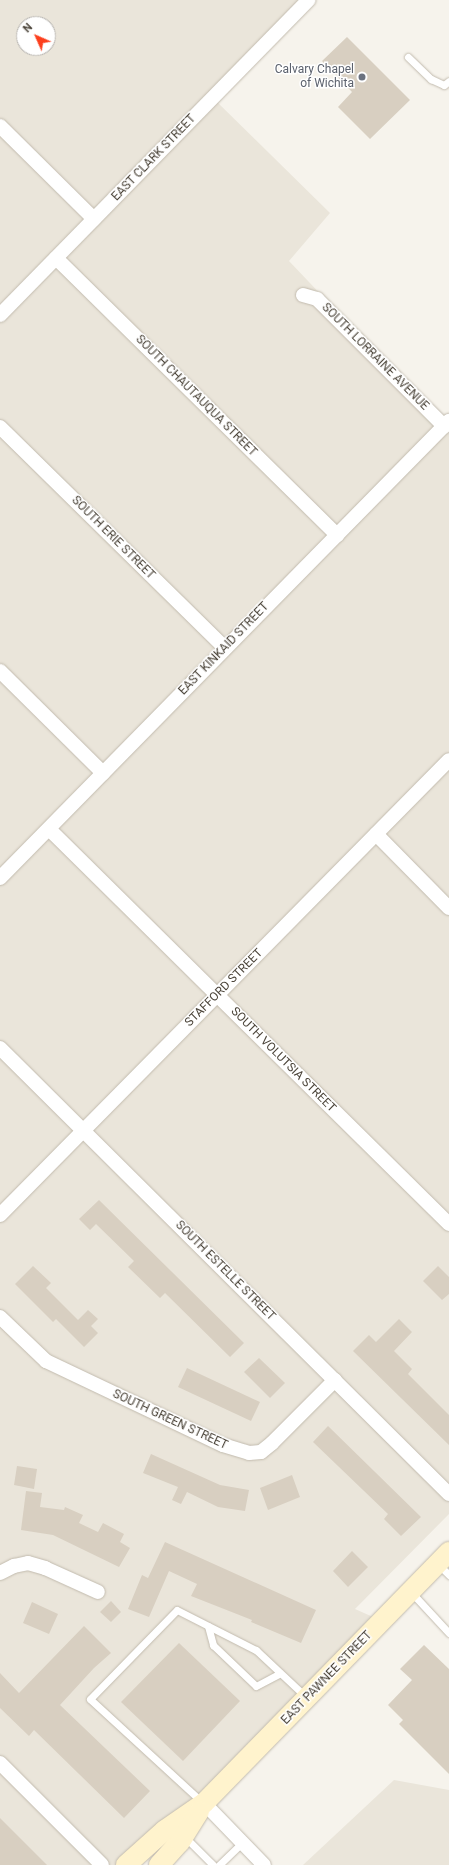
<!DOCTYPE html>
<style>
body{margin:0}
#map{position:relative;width:449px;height:1865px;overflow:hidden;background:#f6f3ec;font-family:Roboto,sans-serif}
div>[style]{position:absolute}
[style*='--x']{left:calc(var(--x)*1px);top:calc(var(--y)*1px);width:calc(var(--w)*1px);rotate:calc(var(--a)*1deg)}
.residential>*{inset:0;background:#eae5da}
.building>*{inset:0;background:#d8cfc1}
.roads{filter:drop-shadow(0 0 1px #c2bbae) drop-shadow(0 0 1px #c2bbae)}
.lane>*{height:7px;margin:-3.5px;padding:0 3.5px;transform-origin:3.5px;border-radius:3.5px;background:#fff}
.street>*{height:14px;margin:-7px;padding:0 7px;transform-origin:7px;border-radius:7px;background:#fff}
.secondary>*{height:20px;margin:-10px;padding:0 10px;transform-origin:10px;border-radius:10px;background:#fff3cd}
.dots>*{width:11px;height:11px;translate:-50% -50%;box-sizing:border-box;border:2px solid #fff;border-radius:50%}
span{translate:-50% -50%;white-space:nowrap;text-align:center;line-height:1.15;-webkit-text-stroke:3px #fff;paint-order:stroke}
.worship-label{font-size:12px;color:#5b616d}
.right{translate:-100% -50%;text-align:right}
.street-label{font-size:12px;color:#4b4439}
.north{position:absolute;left:16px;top:16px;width:40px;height:40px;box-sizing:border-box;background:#fff;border:1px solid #b7b4b0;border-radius:50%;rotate:315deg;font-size:11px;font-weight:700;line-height:16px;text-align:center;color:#4b4439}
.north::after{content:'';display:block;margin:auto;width:14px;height:18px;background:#fc3f1d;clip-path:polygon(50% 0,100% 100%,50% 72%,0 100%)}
</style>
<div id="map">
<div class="residential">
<div style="clip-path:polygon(evenodd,0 0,309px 0,213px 98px,330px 213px,289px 261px,445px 425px,449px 421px,449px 1514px,355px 1609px,382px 1621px,126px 1865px,0 1865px,0 0,24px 24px,48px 24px,48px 48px,24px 48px,24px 24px)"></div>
<div style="clip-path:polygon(394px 1780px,449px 1790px,449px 1865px,303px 1865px)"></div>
</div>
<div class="building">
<div style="clip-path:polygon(347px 37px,410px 100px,370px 139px,338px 107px,352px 92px,322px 61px)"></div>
<div style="clip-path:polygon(99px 1200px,244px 1343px,230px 1357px,165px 1293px,160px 1298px,128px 1267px,134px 1261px,96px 1224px,90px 1230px,79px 1219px)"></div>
<div style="clip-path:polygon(33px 1266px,51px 1283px,46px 1288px,78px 1320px,88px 1310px,98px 1319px,91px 1326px,98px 1333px,84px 1347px,56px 1319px,53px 1322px,15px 1284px)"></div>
<div style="clip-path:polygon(438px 1266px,449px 1277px,449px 1294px,442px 1300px,423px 1281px)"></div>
<div style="clip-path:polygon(399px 1319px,412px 1332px,394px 1351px,412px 1369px,408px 1374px,449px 1415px,449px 1445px,353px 1351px,369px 1335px,376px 1342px)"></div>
<div style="clip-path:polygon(259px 1358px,285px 1383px,270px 1398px,244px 1372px)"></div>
<div style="clip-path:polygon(187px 1368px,260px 1402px,251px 1421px,178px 1387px)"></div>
<div style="clip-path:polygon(328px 1426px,421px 1517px,401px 1536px,384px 1519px,388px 1514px,313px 1442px)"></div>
<div style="clip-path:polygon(151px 1454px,220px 1485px,249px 1490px,245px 1511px,218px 1507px,187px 1492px,181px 1504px,172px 1500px,178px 1487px,143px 1473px)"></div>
<div style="clip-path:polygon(17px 1466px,37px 1469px,34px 1489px,14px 1485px)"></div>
<div style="clip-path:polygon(292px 1475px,300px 1497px,268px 1510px,260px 1488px)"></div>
<div style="clip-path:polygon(26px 1491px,42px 1493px,40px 1507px,64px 1510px,65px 1507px,83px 1515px,79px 1523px,98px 1532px,103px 1523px,124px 1534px,120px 1542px,130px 1548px,119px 1567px,53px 1535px,21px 1530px)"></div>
<div style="clip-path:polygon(165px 1542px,316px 1610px,301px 1643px,251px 1622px,252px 1620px,191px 1596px,197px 1584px,169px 1571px,149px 1617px,128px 1609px,142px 1575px,148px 1578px)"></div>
<div style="clip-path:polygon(352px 1551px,368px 1567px,348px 1587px,333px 1571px)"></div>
<div style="clip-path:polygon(111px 1601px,121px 1612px,111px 1622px,100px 1612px)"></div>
<div style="clip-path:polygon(32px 1602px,58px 1614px,49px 1634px,23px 1623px)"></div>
<div style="clip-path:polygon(84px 1626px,111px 1653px,94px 1668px,60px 1705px,150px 1791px,124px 1818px,34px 1730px,29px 1736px,0 1708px,0 1673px,19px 1693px)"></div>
<div style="clip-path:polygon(179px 1643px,240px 1701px,183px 1761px,121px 1702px)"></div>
<div style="clip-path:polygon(424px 1645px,449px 1669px,449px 1774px,399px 1724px,403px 1720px,388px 1705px,412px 1680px,400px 1669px)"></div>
<div style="clip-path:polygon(0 1818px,47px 1865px,0 1865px)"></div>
</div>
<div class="roads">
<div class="lane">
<div style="--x:408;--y:57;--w:32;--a:44"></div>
<div style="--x:431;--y:79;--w:14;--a:25"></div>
<div style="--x:444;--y:85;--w:6;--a:-39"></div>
<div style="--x:438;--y:1564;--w:16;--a:45"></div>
<div style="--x:411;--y:1592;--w:56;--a:47.2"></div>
<div style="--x:208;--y:1626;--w:20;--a:75"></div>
<div style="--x:213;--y:1645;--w:59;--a:43.6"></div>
<div style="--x:256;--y:1686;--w:27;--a:-28"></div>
<div style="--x:202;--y:1802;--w:152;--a:-137.4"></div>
<div style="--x:90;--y:1699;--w:124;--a:-45.7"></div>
<div style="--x:177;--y:1610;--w:89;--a:26.9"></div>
<div style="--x:256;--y:1650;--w:69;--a:43.2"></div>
<div style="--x:185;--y:1837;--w:40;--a:45"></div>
<div style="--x:219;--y:1865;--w:32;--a:-44"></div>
</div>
<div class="street">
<div style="--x:0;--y:126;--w:132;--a:44.7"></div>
<div style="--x:56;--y:258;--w:395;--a:44.6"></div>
<div style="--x:303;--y:295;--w:15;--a:16"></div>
<div style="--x:317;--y:299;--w:180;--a:45"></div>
<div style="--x:0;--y:315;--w:441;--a:-45.6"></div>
<div style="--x:0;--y:427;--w:315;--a:44.5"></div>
<div style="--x:0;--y:671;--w:145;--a:44.7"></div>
<div style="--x:49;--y:829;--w:562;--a:44.64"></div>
<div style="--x:376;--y:834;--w:104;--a:45.4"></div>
<div style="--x:0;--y:878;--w:641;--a:-45.51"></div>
<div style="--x:0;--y:1048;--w:633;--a:44.81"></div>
<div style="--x:0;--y:1215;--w:639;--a:-45.38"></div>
<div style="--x:0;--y:1317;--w:64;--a:43.7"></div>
<div style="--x:46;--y:1361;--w:196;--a:25.4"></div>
<div style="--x:223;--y:1445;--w:27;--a:17"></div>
<div style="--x:249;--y:1453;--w:12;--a:-5"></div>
<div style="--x:261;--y:1452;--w:14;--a:-39"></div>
<div style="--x:272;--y:1443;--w:89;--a:-45"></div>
<div style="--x:0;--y:1573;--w:16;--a:-27"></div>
<div style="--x:14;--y:1566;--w:14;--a:-12"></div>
<div style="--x:28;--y:1563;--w:18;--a:16"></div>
<div style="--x:45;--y:1568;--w:58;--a:24.4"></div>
<div style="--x:0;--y:1763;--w:144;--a:45"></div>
<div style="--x:204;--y:1803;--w:86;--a:45.9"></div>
</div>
<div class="secondary">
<div style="--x:126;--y:1865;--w:52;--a:-41.9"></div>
<div style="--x:165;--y:1830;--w:47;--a:-34.7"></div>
<div style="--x:204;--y:1803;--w:351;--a:-45.7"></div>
<div style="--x:159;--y:1865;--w:31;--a:-48"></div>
<div style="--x:180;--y:1842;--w:36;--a:-58"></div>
</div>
</div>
<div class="dots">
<div style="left:362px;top:77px;background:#6b7280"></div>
</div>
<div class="worship-label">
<span class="right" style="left:354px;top:77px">Calvary Chapel<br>of Wichita</span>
</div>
<div class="street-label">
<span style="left:154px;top:158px;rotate:-46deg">EAST CLARK STREET</span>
<span style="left:375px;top:357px;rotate:45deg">SOUTH LORRAINE AVENUE</span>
<span style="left:196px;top:396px;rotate:45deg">SOUTH CHAUTAUQUA STREET</span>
<span style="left:113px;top:538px;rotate:45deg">SOUTH ERIE STREET</span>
<span style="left:224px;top:649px;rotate:-46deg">EAST KINKAID STREET</span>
<span style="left:224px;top:988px;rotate:-45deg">STAFFORD STREET</span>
<span style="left:283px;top:1060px;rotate:45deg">SOUTH VOLUTSIA STREET</span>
<span style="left:225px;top:1271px;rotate:45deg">SOUTH ESTELLE STREET</span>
<span style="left:170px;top:1420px;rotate:25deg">SOUTH GREEN STREET</span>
<span style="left:327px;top:1678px;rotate:-46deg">EAST PAWNEE STREET</span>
</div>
<div class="north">N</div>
</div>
